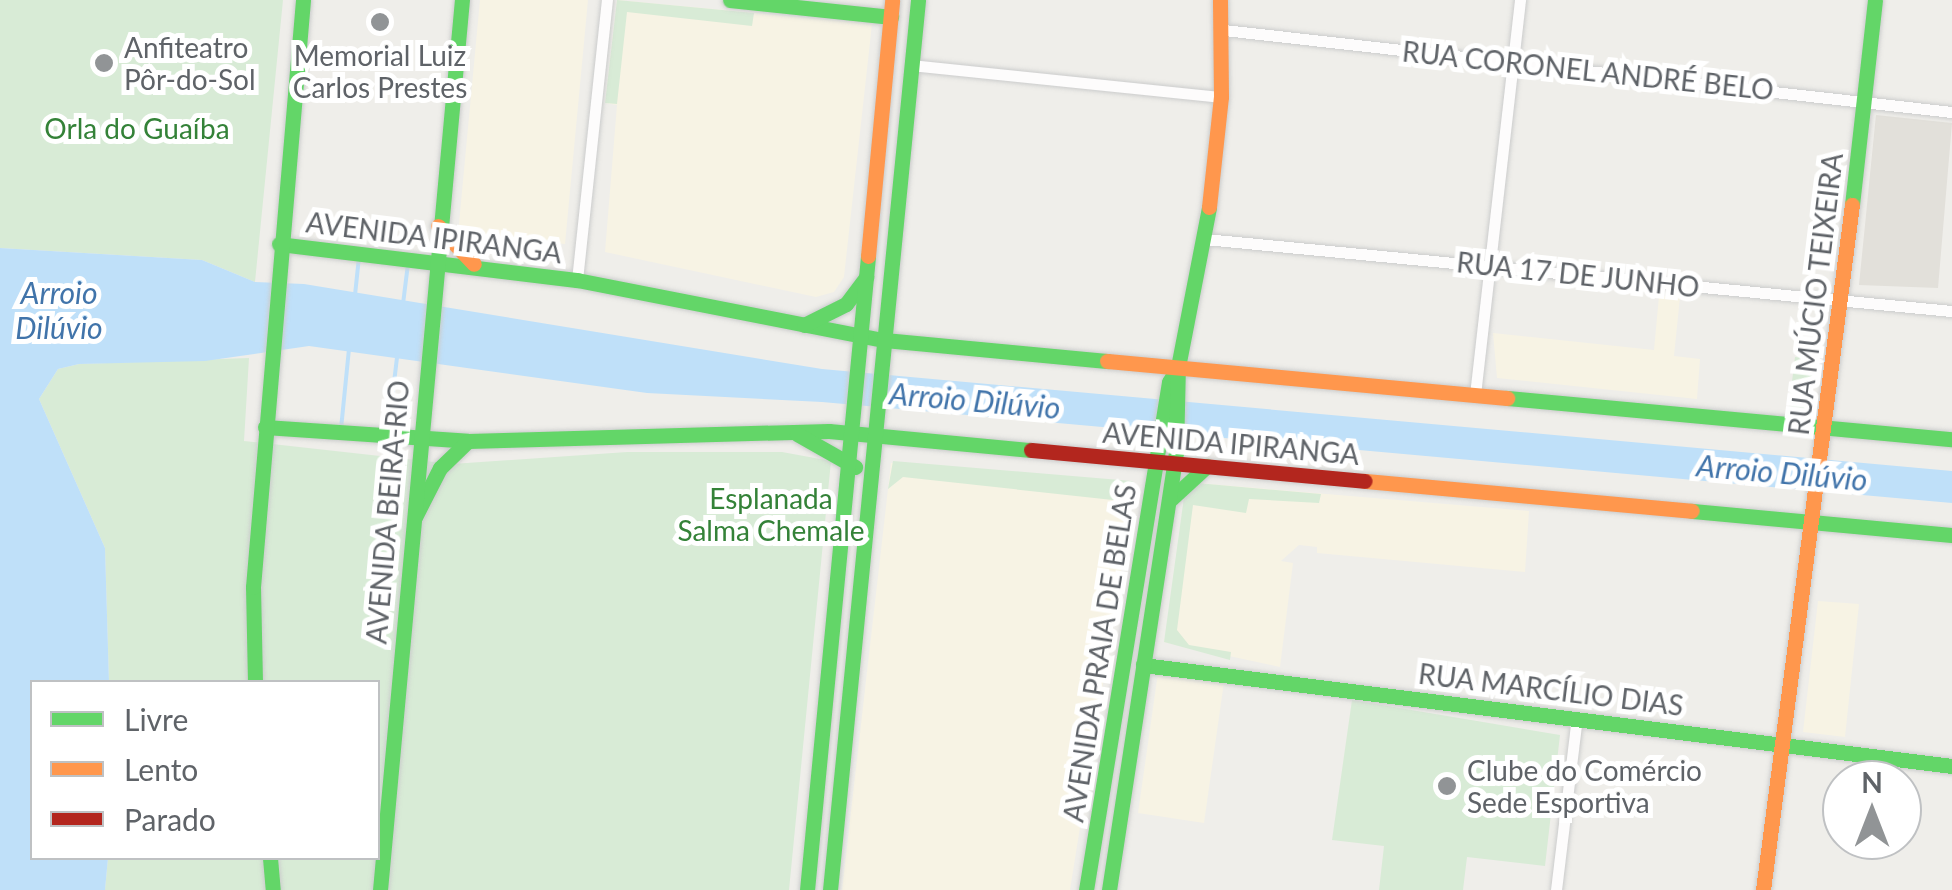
<!DOCTYPE html>
<meta charset="utf-8">
<style>
body{margin:0}
#map{position:relative;width:1952px;height:890px;overflow:hidden;background:#efeeea;font-family:Lato,sans-serif}
div>[style]{position:absolute}
[style*='--x']{left:calc(var(--x)*1px);top:calc(var(--y)*1px);width:calc(var(--w)*1px);rotate:calc(var(--a)*1deg)}
.commercial>*{inset:0;background:#f7f3e4}
.education>*{inset:0;background:#e2e0da}
.green>*{inset:0;background:#d8ebd6}
.water>*{inset:0;background:#bfe0f9}
.stream>*{height:4px;margin:-2px;padding:0 2px;transform-origin:2px;border-radius:2px;background:#bfe0f9}
.roads{filter:drop-shadow(0 0 2px #cbcccc) drop-shadow(0 0 2px #cbcccc)}
.street>*{height:11px;margin:-5.5px;padding:0 5.5px;transform-origin:5.5px;border-radius:5.5px;background:#fdfcfc}
.fast>*{height:15px;margin:-7.5px;padding:0 7.5px;transform-origin:7.5px;border-radius:7.5px;background:#63d668}
.slow>*{height:15px;margin:-7.5px;padding:0 7.5px;transform-origin:7.5px;border-radius:7.5px;background:#ff974d}
.jam>*{height:15px;margin:-7.5px;padding:0 7.5px;transform-origin:7.5px;border-radius:7.5px;background:#b3261e}
.dots>*{width:28px;height:28px;translate:-50% -50%;box-sizing:border-box;border:5px solid #fff;border-radius:50%}
span{translate:-50% -50%;white-space:nowrap;text-align:center;line-height:1.15;-webkit-text-stroke:10px #fff;paint-order:stroke}
.poi-label{font-size:28px;color:#5f6368}
.left{translate:0 -50%;text-align:left}
.street-label{font-size:28px;color:#5f6368}
.park-label{font-size:28px;color:#348238}
.water-label{font-size:30px;color:#4174aa;font-style:italic}
.legend{position:absolute;left:30px;top:680px;width:350px;height:180px;box-sizing:border-box;background:#fff;border:2px solid #bfc1c3;margin:0;padding:12px 18px;list-style:none;font-size:30px;color:#5f6368}
.legend li{display:flex;align-items:center;gap:20px;height:50px}
.legend b{width:50px;border:2px solid #bfc1c3}
.north{position:absolute;left:1822px;top:760px;width:100px;height:100px;box-sizing:border-box;background:#fff;border:2px solid #bfc1c3;border-radius:50%;rotate:0deg;font-size:28px;font-weight:700;line-height:40px;text-align:center;color:#5f6368}
.north::after{content:'';display:block;margin:auto;width:35px;height:45px;background:#919496;clip-path:polygon(50% 0,100% 100%,50% 72%,0 100%)}
</style>
<div id="map">
<div class="commercial">
<div style="clip-path:polygon(480px 0,588px 0,565px 244px,458px 234px)"></div>
<div style="clip-path:polygon(617px 0,872px 24px,844px 277px,834px 292px,816px 297px,605px 252px,617px 105px,605px 103px)"></div>
<div style="clip-path:polygon(1659px 296px,1680px 297px,1674px 356px,1700px 359px,1697px 399px,1497px 378px,1493px 333px,1654px 350px)"></div>
<div style="clip-path:polygon(891px 463px,1135px 483px,1070px 890px,842px 890px)"></div>
<div style="clip-path:polygon(1197px 483px,1529px 511px,1525px 572px,1317px 553px,1317px 547px,1299px 545px,1281px 561px,1293px 563px,1280px 667px,1164px 642px)"></div>
<div style="clip-path:polygon(1818px 601px,1859px 604px,1845px 737px,1803px 732px)"></div>
<div style="clip-path:polygon(1158px 673px,1224px 682px,1204px 823px,1138px 813px)"></div>
</div>
<div class="education">
<div style="clip-path:polygon(1876px 115px,1952px 123px,1938px 288px,1859px 285px)"></div>
</div>
<div class="green">
<div style="clip-path:polygon(0 0,283px 0,255px 282px,202px 260px,0 248px)"></div>
<div style="clip-path:polygon(617px 0,754px 13px,752px 26px,627px 12px,617px 104px,605px 103px)"></div>
<div style="clip-path:polygon(1795px 357px,1814px 359px,1808px 409px,1789px 406px)"></div>
<div style="clip-path:polygon(249px 358px,244px 441px,452px 464px,627px 452px,782px 452px,831px 461px,789px 890px,105px 890px,108px 858px,378px 858px,378px 682px,109px 682px,105px 548px,39px 399px,58px 369px,79px 364px)"></div>
<div style="clip-path:polygon(893px 461px,1132px 481px,1136px 486px,1132px 509px,1122px 501px,903px 477px,888px 489px)"></div>
<div style="clip-path:polygon(1197px 483px,1321px 494px,1319px 503px,1249px 499px,1246px 513px,1193px 505px,1177px 630px,1189px 645px,1231px 652px,1230px 660px,1164px 642px,1185px 490px)"></div>
<div style="clip-path:polygon(1352px 700px,1560px 735px,1545px 866px,1467px 857px,1463px 890px,1379px 890px,1384px 846px,1332px 840px)"></div>
</div>
<div class="water">
<div style="clip-path:polygon(0 248px,202px 260px,255px 282px,304px 284px,822px 369px,1952px 471px,1952px 503px,822px 402px,647px 393px,309px 346px,205px 361px,79px 364px,58px 369px,39px 399px,105px 548px,109px 682px,32px 682px,32px 858px,108px 858px,105px 890px,0 890px)"></div>
</div>
<div class="stream">
<div style="--x:355;--y:295;--w:36;--a:-84"></div>
<div style="--x:403;--y:304;--w:40;--a:-82.9"></div>
<div style="--x:341;--y:429;--w:80;--a:-84.3"></div>
<div style="--x:388;--y:433;--w:76;--a:-83.2"></div>
</div>
<div class="roads">
<div class="street">
<div style="--x:1224;--y:30;--w:733;--a:6.43"></div>
<div style="--x:911;--y:65;--w:312;--a:5.9"></div>
<div style="--x:1205;--y:239;--w:750;--a:5.51"></div>
<div style="--x:577;--y:280;--w:282;--a:-83.9"></div>
<div style="--x:1475;--y:395;--w:398;--a:-83.5"></div>
<div style="--x:1556;--y:890;--w:174;--a:-83.1"></div>
</div>
<div class="fast">
<div style="--x:730;--y:0;--w:162;--a:6"></div>
<div style="--x:1852;--y:205;--w:206;--a:-83.6"></div>
<div style="--x:279;--y:244;--w:300;--a:6.9"></div>
<div style="--x:577;--y:280;--w:313;--a:11.1"></div>
<div style="--x:884;--y:340;--w:224;--a:5.4"></div>
<div style="--x:804;--y:325;--w:47;--a:-26.6"></div>
<div style="--x:846;--y:304;--w:34;--a:-53"></div>
<div style="--x:1507;--y:398;--w:447;--a:5.3"></div>
<div style="--x:265;--y:427;--w:203;--a:3.9"></div>
<div style="--x:468;--y:441;--w:361;--a:-1.6"></div>
<div style="--x:829;--y:431;--w:203;--a:5.4"></div>
<div style="--x:797;--y:434;--w:67;--a:29.6"></div>
<div style="--x:1170;--y:500;--w:50;--a:-42.6"></div>
<div style="--x:1692;--y:511;--w:261;--a:5.3"></div>
<div style="--x:415;--y:517;--w:55;--a:-63"></div>
<div style="--x:440;--y:468;--w:39;--a:-44"></div>
<div style="--x:1143;--y:665;--w:815;--a:7.12"></div>
<div style="--x:255;--y:682;--w:95;--a:-91.2"></div>
<div style="--x:253;--y:587;--w:589;--a:-85.13"></div>
<div style="--x:270;--y:858;--w:32;--a:85"></div>
<div style="--x:380;--y:890;--w:894;--a:-84.74"></div>
<div style="--x:807;--y:890;--w:637;--a:-84.5"></div>
<div style="--x:830;--y:890;--w:894;--a:-84.35"></div>
<div style="--x:1086;--y:890;--w:515;--a:-80.72"></div>
<div style="--x:1169;--y:382;--w:17;--a:-59"></div>
<div style="--x:1178;--y:367;--w:163;--a:-79"></div>
<div style="--x:1109;--y:890;--w:443;--a:-81.3"></div>
<div style="--x:1176;--y:452;--w:85;--a:-88.7"></div>
</div>
<div class="slow">
<div style="--x:1209;--y:207;--w:111;--a:-83.8"></div>
<div style="--x:1221;--y:97;--w:97;--a:-90.6"></div>
<div style="--x:438;--y:226;--w:52;--a:46.5"></div>
<div style="--x:868;--y:256;--w:257;--a:-84.6"></div>
<div style="--x:1107;--y:361;--w:402;--a:5.3"></div>
<div style="--x:1365;--y:481;--w:328;--a:5.2"></div>
<div style="--x:1763;--y:890;--w:691;--a:-82.6"></div>
</div>
<div class="jam">
<div style="--x:1031;--y:450;--w:335;--a:5.3"></div>
</div>
</div>
<div class="dots">
<div style="left:380px;top:22px;background:#919496"></div>
<div style="left:104px;top:63px;background:#919496"></div>
<div style="left:1447px;top:786px;background:#919496"></div>
</div>
<div class="poi-label">
<span class="left" style="left:124px;top:63px">Anfiteatro<br>Pôr-do-Sol</span>
<span style="left:380px;top:71px">Memorial Luiz<br>Carlos Prestes</span>
<span class="left" style="left:1467px;top:786px">Clube do Comércio<br>Sede Esportiva</span>
</div>
<div class="street-label">
<span style="left:1588px;top:70px;rotate:6deg">RUA CORONEL ANDRÉ BELO</span>
<span style="left:434px;top:237px;rotate:7deg">AVENIDA IPIRANGA</span>
<span style="left:1578px;top:274px;rotate:6deg">RUA 17 DE JUNHO</span>
<span style="left:1815px;top:294px;rotate:-83deg">RUA MÚCIO TEIXEIRA</span>
<span style="left:1231px;top:443px;rotate:5deg">AVENIDA IPIRANGA</span>
<span style="left:387px;top:512px;rotate:-85deg">AVENIDA BEIRA-RIO</span>
<span style="left:1099px;top:653px;rotate:-81deg">AVENIDA PRAIA DE BELAS</span>
<span style="left:1551px;top:689px;rotate:7deg">RUA MARCÍLIO DIAS</span>
</div>
<div class="park-label">
<span style="left:137px;top:128px">Orla do Guaíba</span>
<span style="left:771px;top:514px">Esplanada<br>Salma Chemale</span>
</div>
<div class="water-label">
<span style="left:59px;top:309px">Arroio<br>Dilúvio</span>
<span style="left:975px;top:400px;rotate:5deg">Arroio Dilúvio</span>
<span style="left:1782px;top:472px;rotate:5deg">Arroio Dilúvio</span>
</div>
<ul class="legend">
<li><b style="height:12px;background:#63d668"></b>Livre</li>
<li><b style="height:12px;background:#ff974d"></b>Lento</li>
<li><b style="height:12px;background:#b3261e"></b>Parado</li>
</ul>
<div class="north">N</div>
</div>
